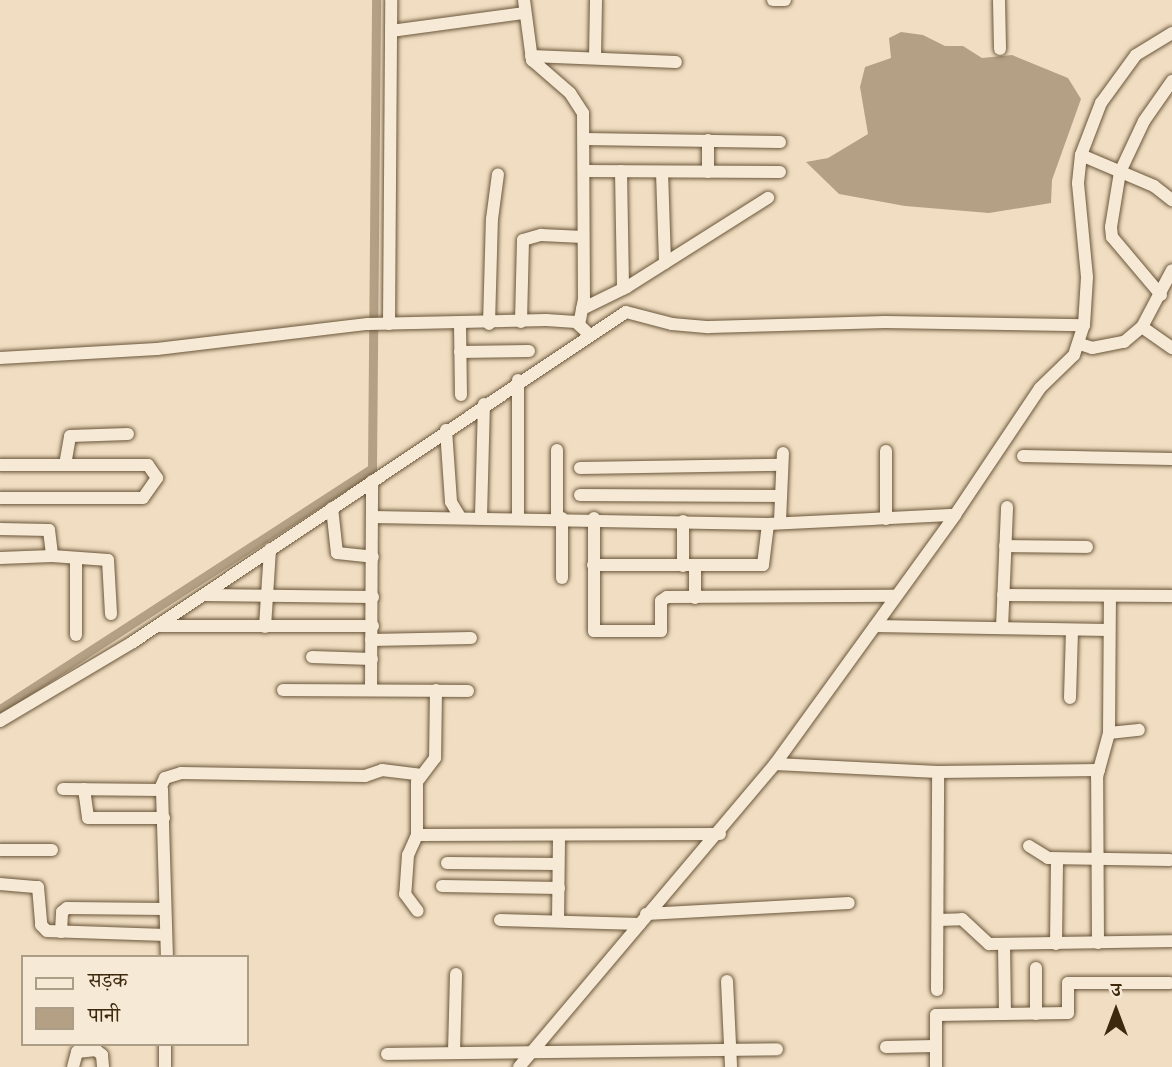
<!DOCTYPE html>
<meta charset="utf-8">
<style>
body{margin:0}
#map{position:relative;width:1172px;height:1067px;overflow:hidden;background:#f1dec2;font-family:"IM FELL Great Primer","Noto Serif Devanagari",serif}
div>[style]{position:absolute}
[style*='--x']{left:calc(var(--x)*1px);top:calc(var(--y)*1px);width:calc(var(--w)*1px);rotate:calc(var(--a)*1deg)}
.water>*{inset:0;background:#b4a084}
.canal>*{height:9px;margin:-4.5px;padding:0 4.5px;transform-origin:4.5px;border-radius:4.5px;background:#b4a084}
.roads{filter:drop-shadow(0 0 2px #6a563a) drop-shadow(0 0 2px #6a563a)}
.minor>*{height:12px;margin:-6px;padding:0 6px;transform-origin:6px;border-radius:6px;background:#f6ead7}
span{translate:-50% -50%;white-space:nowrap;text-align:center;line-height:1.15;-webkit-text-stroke:6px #f6ead7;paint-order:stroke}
.legend{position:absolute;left:21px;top:955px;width:228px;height:91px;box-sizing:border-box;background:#f6ead7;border:2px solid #ac9d86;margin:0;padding:9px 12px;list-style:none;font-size:21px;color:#3d290d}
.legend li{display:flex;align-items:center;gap:14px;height:35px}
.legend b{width:35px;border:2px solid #ac9d86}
.north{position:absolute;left:1081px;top:976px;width:70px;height:70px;-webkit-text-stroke:5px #f6ead7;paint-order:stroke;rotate:0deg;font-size:19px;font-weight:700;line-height:28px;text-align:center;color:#3d290d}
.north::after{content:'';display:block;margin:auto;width:24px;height:32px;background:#3d290d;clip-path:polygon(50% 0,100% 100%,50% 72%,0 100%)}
</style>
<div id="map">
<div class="water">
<div style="clip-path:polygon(901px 32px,923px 35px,945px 46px,963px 46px,982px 58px,1012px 55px,1068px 78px,1081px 99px,1052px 180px,1051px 203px,989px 213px,905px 206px,839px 194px,806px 162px,828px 158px,868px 134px,860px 87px,865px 67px,891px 58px,889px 38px)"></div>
</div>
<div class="canal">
<div style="--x:0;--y:709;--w:443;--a:-32.9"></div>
<div style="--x:372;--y:468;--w:468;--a:-89.5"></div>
</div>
<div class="roads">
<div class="minor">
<div style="--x:524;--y:0;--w:61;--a:82.4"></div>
<div style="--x:532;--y:60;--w:50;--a:41"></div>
<div style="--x:570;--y:93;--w:24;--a:57"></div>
<div style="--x:583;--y:113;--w:186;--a:89.7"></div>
<div style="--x:584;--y:299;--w:25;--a:101"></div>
<div style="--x:773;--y:0;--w:12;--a:0"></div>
<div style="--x:999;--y:0;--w:49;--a:88.8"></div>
<div style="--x:391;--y:31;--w:135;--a:-7.7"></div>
<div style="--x:531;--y:56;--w:145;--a:2.4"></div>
<div style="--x:595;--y:58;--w:58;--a:-89"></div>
<div style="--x:584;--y:139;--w:196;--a:0.9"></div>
<div style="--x:708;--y:140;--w:32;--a:90"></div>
<div style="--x:1081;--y:155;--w:79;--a:23"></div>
<div style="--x:1154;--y:186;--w:23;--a:38"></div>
<div style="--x:584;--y:171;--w:196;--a:0.3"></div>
<div style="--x:621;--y:171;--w:118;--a:89"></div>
<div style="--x:662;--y:172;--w:91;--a:88.1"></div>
<div style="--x:1161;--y:295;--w:76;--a:-130.2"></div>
<div style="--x:1112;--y:237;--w:10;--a:-96"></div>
<div style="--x:1111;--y:227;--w:56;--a:-80.7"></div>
<div style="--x:1120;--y:172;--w:56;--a:-64.8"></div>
<div style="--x:1144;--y:121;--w:49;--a:-55"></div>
<div style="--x:582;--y:309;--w:50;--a:-26.1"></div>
<div style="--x:627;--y:287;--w:167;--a:-32.3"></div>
<div style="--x:521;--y:322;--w:82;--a:-88.6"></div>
<div style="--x:523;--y:240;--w:19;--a:-16"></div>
<div style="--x:541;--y:235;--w:42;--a:2.7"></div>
<div style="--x:389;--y:324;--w:324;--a:-89.6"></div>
<div style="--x:460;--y:324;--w:71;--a:89.2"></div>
<div style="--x:489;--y:324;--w:105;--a:-88.4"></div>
<div style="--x:492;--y:219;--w:45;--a:-82.4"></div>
<div style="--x:1142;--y:327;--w:37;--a:35"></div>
<div style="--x:1080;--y:344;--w:13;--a:18"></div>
<div style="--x:1092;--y:348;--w:33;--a:-11"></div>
<div style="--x:1124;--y:342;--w:23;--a:-40"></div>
<div style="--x:1142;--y:327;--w:64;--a:-62.2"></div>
<div style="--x:460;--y:352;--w:69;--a:-0.8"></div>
<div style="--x:0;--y:358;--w:157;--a:-3.3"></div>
<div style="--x:157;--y:349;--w:212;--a:-6.8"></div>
<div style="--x:368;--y:324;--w:178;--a:-1.3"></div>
<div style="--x:546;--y:320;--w:30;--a:4"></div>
<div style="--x:576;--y:322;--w:18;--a:43"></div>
<div style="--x:446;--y:430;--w:72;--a:86"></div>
<div style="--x:451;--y:502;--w:17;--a:59"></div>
<div style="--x:557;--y:450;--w:68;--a:90"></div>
<div style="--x:886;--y:451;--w:68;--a:90"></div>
<div style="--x:1023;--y:456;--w:149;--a:1.2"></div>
<div style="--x:0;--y:465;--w:148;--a:0"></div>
<div style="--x:148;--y:465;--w:16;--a:55"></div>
<div style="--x:157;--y:478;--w:24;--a:125"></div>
<div style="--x:143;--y:498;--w:143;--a:180"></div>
<div style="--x:65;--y:465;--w:29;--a:-80"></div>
<div style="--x:70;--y:436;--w:58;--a:-2"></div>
<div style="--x:580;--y:468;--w:202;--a:-0.9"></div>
<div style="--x:580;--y:495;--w:199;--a:0.3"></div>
<div style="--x:332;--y:508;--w:45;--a:83.7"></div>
<div style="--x:337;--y:553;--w:36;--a:6"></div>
<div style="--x:372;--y:517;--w:396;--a:1"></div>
<div style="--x:768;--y:524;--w:187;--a:-2.8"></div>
<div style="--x:481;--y:517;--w:113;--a:-88.5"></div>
<div style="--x:518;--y:517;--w:137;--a:-90"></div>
<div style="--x:562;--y:518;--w:60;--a:90"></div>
<div style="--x:594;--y:518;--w:113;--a:90"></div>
<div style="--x:594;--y:631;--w:67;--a:0"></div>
<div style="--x:661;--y:631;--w:30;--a:-90"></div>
<div style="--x:661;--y:601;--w:7;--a:-34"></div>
<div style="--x:667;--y:597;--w:228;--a:-0.3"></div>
<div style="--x:683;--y:521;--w:45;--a:90"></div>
<div style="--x:780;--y:521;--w:68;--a:-87.5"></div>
<div style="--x:0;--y:529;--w:49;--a:1.2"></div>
<div style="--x:49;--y:530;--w:26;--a:83"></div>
<div style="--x:52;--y:556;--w:52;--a:177.8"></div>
<div style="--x:1005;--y:546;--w:82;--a:0.7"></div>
<div style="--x:52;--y:556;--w:56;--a:4.1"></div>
<div style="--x:108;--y:560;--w:54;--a:86.8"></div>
<div style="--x:76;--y:558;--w:77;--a:90"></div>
<div style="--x:593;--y:565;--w:170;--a:0"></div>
<div style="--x:763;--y:565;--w:41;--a:-83"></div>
<div style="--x:205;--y:595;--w:168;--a:0.7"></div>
<div style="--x:1003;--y:595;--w:169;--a:0.3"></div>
<div style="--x:695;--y:598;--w:32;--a:-90"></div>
<div style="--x:159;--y:626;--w:214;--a:0"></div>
<div style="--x:875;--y:626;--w:233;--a:1"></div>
<div style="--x:265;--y:627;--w:78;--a:-86.3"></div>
<div style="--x:1002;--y:628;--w:121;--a:-87.6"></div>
<div style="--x:371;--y:640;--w:100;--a:-1.1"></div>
<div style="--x:312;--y:657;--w:60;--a:1.9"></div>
<div style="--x:283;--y:690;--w:185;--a:0.3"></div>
<div style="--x:371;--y:690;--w:209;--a:-89.7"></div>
<div style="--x:436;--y:690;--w:68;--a:90.8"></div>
<div style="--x:435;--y:758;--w:30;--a:127"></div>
<div style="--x:417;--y:782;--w:53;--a:90"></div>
<div style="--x:417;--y:835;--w:303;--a:-0.2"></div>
<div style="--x:1070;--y:698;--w:68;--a:-88.3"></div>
<div style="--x:0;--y:721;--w:155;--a:-30.7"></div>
<div style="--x:133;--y:642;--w:593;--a:-33.8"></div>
<div style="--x:626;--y:312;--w:48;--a:14.6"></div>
<div style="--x:672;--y:324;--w:37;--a:5"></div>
<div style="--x:709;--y:327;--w:176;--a:-1.6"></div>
<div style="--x:885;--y:322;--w:199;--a:0.9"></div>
<div style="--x:1109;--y:733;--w:30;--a:-6"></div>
<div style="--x:775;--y:764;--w:163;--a:2.8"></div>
<div style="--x:938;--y:772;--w:161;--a:-0.7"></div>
<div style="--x:63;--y:789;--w:99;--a:0.6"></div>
<div style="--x:162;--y:790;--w:167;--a:88.3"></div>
<div style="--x:84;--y:789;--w:29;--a:82"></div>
<div style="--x:88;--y:818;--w:76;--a:0"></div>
<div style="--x:160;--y:789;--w:12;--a:-66"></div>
<div style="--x:165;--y:778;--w:17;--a:-17"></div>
<div style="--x:181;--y:773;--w:184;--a:0.9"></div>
<div style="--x:365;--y:776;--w:18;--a:-19"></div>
<div style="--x:382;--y:770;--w:38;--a:7"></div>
<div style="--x:417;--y:835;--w:22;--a:114"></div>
<div style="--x:408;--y:855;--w:39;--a:94"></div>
<div style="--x:405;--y:894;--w:21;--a:53"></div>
<div style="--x:1029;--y:846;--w:22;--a:32"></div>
<div style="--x:1048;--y:858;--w:122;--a:0.9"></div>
<div style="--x:0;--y:850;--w:52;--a:0"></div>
<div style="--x:447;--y:863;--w:111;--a:0.5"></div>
<div style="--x:0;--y:884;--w:38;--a:5"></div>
<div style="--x:38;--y:887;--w:38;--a:85"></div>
<div style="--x:41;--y:925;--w:8;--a:45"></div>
<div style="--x:47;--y:931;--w:119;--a:1.9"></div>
<div style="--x:442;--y:886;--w:117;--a:1"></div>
<div style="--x:646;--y:914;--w:203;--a:-3.1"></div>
<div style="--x:500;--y:920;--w:140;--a:1.6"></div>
<div style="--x:938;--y:920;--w:24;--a:-2"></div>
<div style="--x:962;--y:919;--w:37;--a:43"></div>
<div style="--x:989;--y:944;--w:183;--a:-0.9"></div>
<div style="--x:558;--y:921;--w:86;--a:-89.3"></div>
<div style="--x:61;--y:932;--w:20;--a:-87"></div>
<div style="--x:62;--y:912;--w:6;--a:-39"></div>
<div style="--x:67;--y:908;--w:98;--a:0.6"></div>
<div style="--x:1098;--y:943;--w:166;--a:-90.3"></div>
<div style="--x:1097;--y:777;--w:46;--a:-74.7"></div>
<div style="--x:1109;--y:733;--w:137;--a:-89.6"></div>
<div style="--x:1004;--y:944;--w:70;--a:89.2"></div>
<div style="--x:1056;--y:944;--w:85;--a:-89.3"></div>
<div style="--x:1036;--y:968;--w:46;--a:90"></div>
<div style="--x:727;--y:981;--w:86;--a:87.3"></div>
<div style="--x:937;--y:990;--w:218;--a:-89.7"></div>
<div style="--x:165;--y:1044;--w:23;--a:90"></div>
<div style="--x:886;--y:1047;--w:49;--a:-1.2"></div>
<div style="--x:454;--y:1052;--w:78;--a:-88.5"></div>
<div style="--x:387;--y:1054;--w:390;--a:-0.7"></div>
<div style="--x:73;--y:1067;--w:16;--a:-75"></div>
<div style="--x:77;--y:1052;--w:19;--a:-6"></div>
<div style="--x:96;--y:1050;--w:8;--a:40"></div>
<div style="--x:102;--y:1055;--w:12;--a:85"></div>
<div style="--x:519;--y:1067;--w:397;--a:-49.8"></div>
<div style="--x:775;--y:764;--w:307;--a:-54.1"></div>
<div style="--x:955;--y:515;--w:153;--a:-56.2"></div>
<div style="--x:1040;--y:388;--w:47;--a:-44.1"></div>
<div style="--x:1074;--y:355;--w:32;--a:-72"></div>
<div style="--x:1084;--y:325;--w:48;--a:-86.4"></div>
<div style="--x:1087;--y:277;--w:94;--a:-95.5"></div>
<div style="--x:1078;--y:183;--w:28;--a:-84"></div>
<div style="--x:1081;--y:155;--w:56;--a:-69"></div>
<div style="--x:1101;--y:103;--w:59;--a:-53.9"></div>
<div style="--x:1136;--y:55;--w:42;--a:-31.4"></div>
<div style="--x:936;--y:1067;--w:52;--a:-90"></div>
<div style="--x:936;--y:1015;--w:132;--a:-0.9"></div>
<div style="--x:1068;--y:1013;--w:30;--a:-90"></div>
<div style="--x:1068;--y:983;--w:102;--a:0"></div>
</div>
</div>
<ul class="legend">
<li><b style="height:9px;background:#f6ead7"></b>सड़क</li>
<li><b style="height:19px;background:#b4a084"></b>पानी</li>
</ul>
<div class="north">उ</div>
</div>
